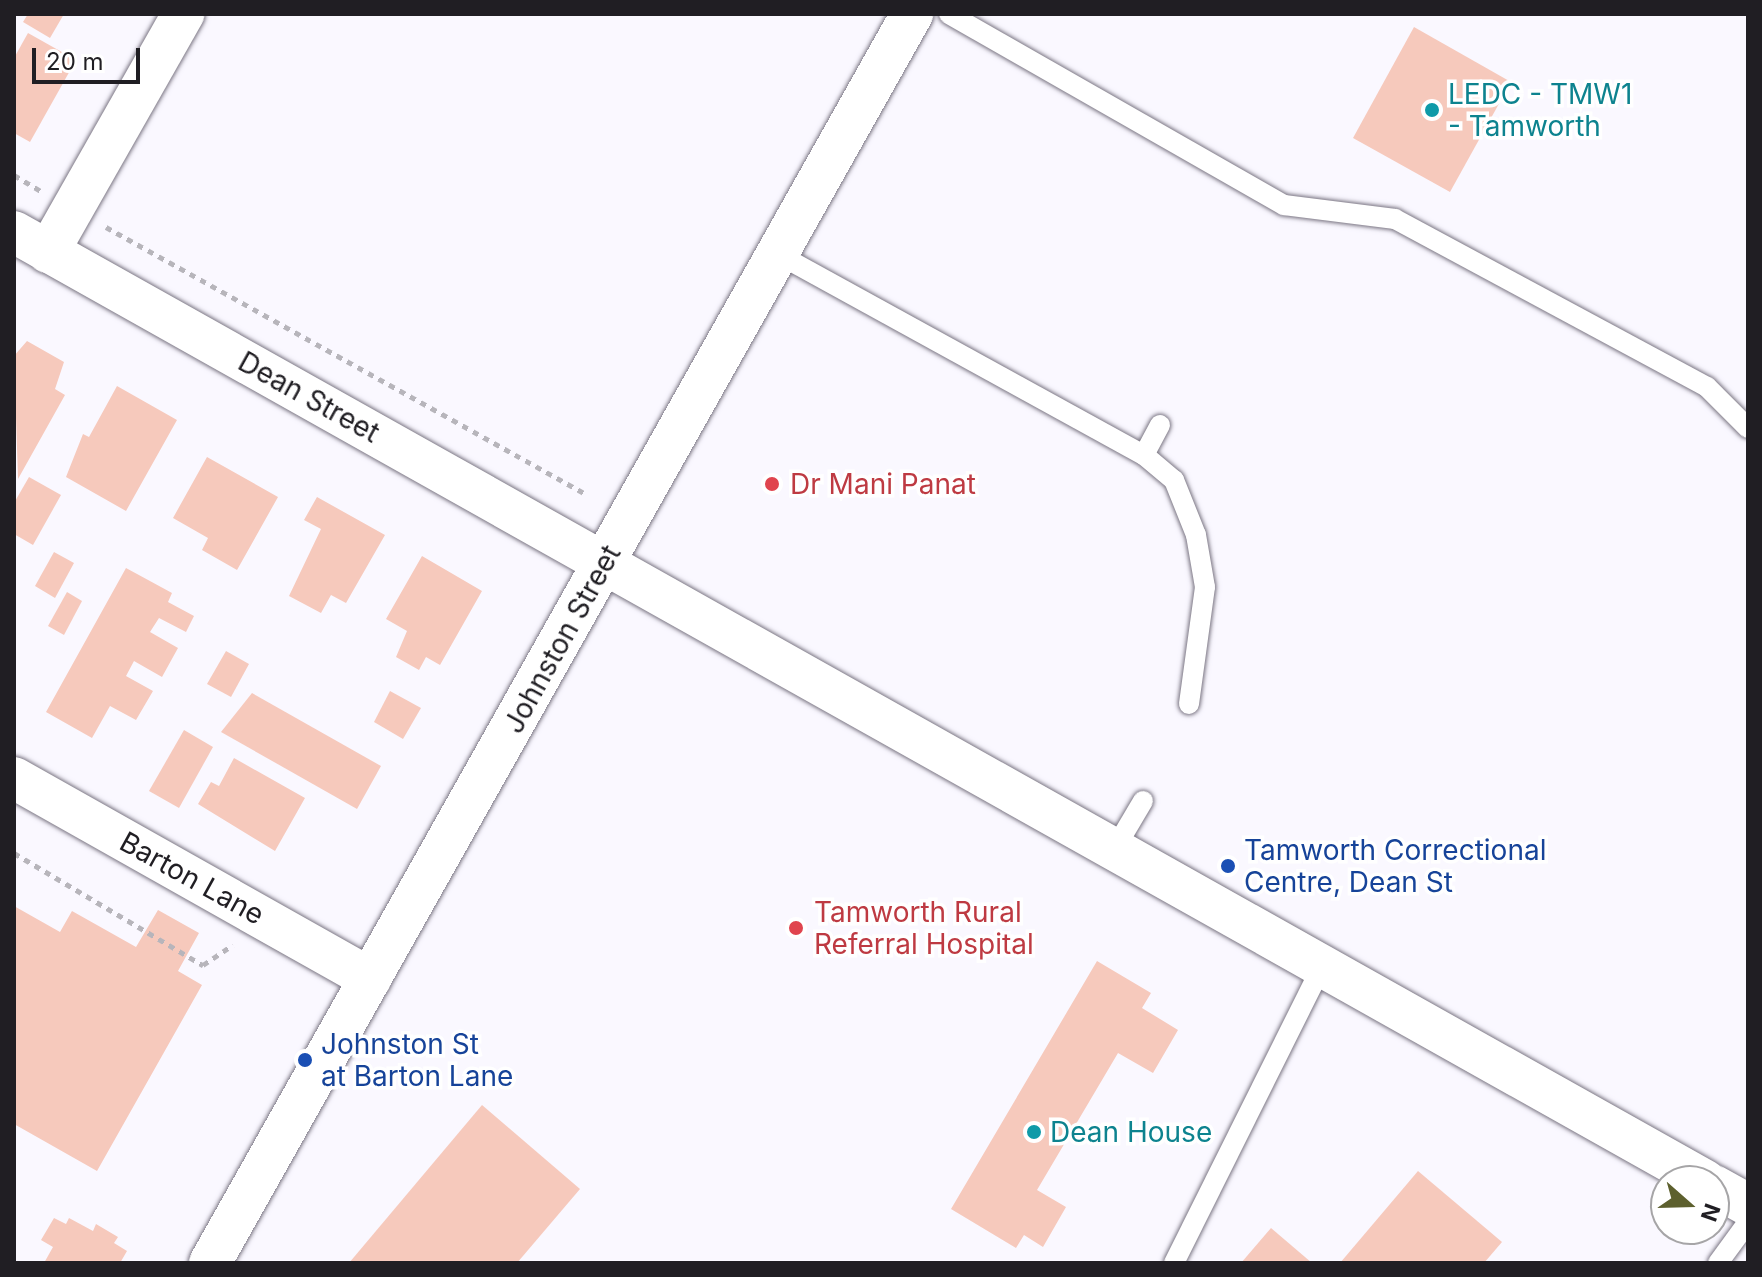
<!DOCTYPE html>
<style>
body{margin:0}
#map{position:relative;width:1762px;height:1277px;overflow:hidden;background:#faf8ff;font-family:Inter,sans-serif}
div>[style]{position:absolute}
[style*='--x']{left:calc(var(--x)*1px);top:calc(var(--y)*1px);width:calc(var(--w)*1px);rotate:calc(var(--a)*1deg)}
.building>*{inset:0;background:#f6c9bc}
.path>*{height:5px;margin-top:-2.5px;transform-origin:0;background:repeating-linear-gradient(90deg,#b7b5bb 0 6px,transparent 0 12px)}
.roads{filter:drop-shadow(0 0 2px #7b7684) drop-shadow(0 0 2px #7b7684)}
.lane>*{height:20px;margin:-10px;padding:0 10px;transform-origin:10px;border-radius:10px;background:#fff}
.street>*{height:42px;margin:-21px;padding:0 21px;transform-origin:21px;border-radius:21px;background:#fff}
.dots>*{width:22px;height:22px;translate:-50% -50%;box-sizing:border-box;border:4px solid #fff;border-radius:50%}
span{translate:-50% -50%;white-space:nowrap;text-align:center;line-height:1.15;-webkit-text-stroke:7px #fff;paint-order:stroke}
.culture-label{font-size:28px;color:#0d838f}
.left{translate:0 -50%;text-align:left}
.street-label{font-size:28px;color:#201e23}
.health-label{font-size:28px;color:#be3a42}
.transit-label{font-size:28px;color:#164399}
.frame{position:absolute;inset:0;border:16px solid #201e23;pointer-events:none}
.north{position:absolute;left:1650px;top:1165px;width:80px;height:80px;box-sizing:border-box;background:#fff;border:2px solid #a6a5a7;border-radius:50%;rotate:110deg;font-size:22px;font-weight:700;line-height:32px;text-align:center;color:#201e23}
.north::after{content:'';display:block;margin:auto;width:28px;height:36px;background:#5d602e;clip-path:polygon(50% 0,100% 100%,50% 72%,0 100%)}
.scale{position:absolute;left:32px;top:48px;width:108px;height:36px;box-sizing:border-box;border:4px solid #201e23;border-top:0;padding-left:10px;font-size:24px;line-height:28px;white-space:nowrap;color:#201e23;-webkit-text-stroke:6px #fff;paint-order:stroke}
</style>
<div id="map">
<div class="building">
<div style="clip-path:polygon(28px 14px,64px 14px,50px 38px,23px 22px)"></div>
<div style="clip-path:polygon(1414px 27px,1511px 82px,1450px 192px,1353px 138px)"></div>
<div style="clip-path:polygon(28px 33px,76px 60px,30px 142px,14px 133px,14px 58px)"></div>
<div style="clip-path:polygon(27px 341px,64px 362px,55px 389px,65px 395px,18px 479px,14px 356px)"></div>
<div style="clip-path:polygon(117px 386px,177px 420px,126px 511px,66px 477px,83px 434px,89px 437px)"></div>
<div style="clip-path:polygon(207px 457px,278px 497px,237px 570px,202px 550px,208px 538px,173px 518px)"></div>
<div style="clip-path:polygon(29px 477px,61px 495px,33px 545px,14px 534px,14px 503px)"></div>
<div style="clip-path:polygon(317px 497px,385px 535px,346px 603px,331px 595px,321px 613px,289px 596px,321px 529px,304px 520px)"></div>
<div style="clip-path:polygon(54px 552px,74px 563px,55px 598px,35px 586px)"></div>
<div style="clip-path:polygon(422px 556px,482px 591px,440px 665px,426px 657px,419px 670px,396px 657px,407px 631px,386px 619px)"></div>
<div style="clip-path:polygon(126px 568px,172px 593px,168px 602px,194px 616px,186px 632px,159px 618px,150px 632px,178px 648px,162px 677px,134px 661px,126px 676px,153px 691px,136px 720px,110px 706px,92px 738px,46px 712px)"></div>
<div style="clip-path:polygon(67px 592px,82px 601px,64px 635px,48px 626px)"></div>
<div style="clip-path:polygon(226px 651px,249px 664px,231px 697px,207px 684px)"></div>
<div style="clip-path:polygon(390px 691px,421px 708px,403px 739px,374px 722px)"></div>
<div style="clip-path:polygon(252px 693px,381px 766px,357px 809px,221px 732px)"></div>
<div style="clip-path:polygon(184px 730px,213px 747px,179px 808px,149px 791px)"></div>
<div style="clip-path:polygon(234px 758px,305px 798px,275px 851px,198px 804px,211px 782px,219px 786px)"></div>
<div style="clip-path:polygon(14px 906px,60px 932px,72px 911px,136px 947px,158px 910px,199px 933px,178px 971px,202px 985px,97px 1171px,14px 1124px)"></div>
<div style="clip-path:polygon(1097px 961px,1151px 993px,1142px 1008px,1178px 1030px,1153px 1073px,1118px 1053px,1037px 1190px,1066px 1207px,1043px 1247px,1024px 1235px,1016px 1248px,951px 1209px)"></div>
<div style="clip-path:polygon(482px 1105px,580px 1189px,517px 1263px,349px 1263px)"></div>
<div style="clip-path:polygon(1418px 1171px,1502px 1242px,1484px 1263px,1340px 1263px)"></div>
<div style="clip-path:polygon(54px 1218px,66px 1224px,69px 1218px,93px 1231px,96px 1224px,118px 1237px,114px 1243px,127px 1251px,120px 1263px,34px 1263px,44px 1263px,53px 1247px,41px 1240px)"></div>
<div style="clip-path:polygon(1271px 1228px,1312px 1263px,1241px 1263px)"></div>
</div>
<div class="path">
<div style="--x:14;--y:175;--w:31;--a:31"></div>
<div style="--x:106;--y:227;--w:547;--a:29.1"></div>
<div style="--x:14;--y:853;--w:220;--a:30.7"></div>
<div style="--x:203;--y:965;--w:36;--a:-34"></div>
</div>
<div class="roads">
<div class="lane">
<div style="--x:949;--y:14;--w:386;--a:29.7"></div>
<div style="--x:1284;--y:205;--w:112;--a:7.2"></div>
<div style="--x:1395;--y:219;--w:354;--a:28.3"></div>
<div style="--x:1707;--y:387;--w:58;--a:45"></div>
<div style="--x:778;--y:254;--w:418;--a:28.8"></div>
<div style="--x:1144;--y:455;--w:39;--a:40"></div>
<div style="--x:1174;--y:480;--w:59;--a:68.2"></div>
<div style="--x:1196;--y:535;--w:53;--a:80.2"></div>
<div style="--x:1205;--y:587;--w:118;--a:97.8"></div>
<div style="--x:1144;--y:455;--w:34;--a:-62"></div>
<div style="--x:1114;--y:850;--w:57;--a:-59.4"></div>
<div style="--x:1174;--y:1263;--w:334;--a:-63.5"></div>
<div style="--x:1718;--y:1263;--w:51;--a:-53.8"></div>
</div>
<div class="street">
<div style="--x:14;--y:232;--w:1939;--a:29.3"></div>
<div style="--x:48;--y:252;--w:274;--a:-60.4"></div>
<div style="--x:14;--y:778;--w:409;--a:29.4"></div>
<div style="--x:1714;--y:1186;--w:39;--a:29"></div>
<div style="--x:210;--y:1263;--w:1433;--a:-60.66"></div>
</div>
</div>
<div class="dots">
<div style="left:1432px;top:110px;background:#0f9aa8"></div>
<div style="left:772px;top:484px;background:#e0444e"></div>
<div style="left:1228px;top:866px;background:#1a4fb4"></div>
<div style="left:796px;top:928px;background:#e0444e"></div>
<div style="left:305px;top:1060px;background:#1a4fb4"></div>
<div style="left:1034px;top:1132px;background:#0f9aa8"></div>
</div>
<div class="culture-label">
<span class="left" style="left:1448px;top:110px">LEDC - TMW1<br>- Tamworth</span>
<span class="left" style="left:1050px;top:1132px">Dean House</span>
</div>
<div class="street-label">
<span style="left:309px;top:397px;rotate:29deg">Dean Street</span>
<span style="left:562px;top:639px;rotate:-61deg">Johnston Street</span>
<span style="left:192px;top:878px;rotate:29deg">Barton Lane</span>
</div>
<div class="health-label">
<span class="left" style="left:790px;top:484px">Dr Mani Panat</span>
<span class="left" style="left:814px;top:928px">Tamworth Rural<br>Referral Hospital</span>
</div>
<div class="transit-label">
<span class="left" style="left:1244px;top:866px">Tamworth Correctional<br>Centre, Dean St</span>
<span class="left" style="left:321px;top:1060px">Johnston St<br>at Barton Lane</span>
</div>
<div class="frame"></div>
<div class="north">N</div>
<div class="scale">20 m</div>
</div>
